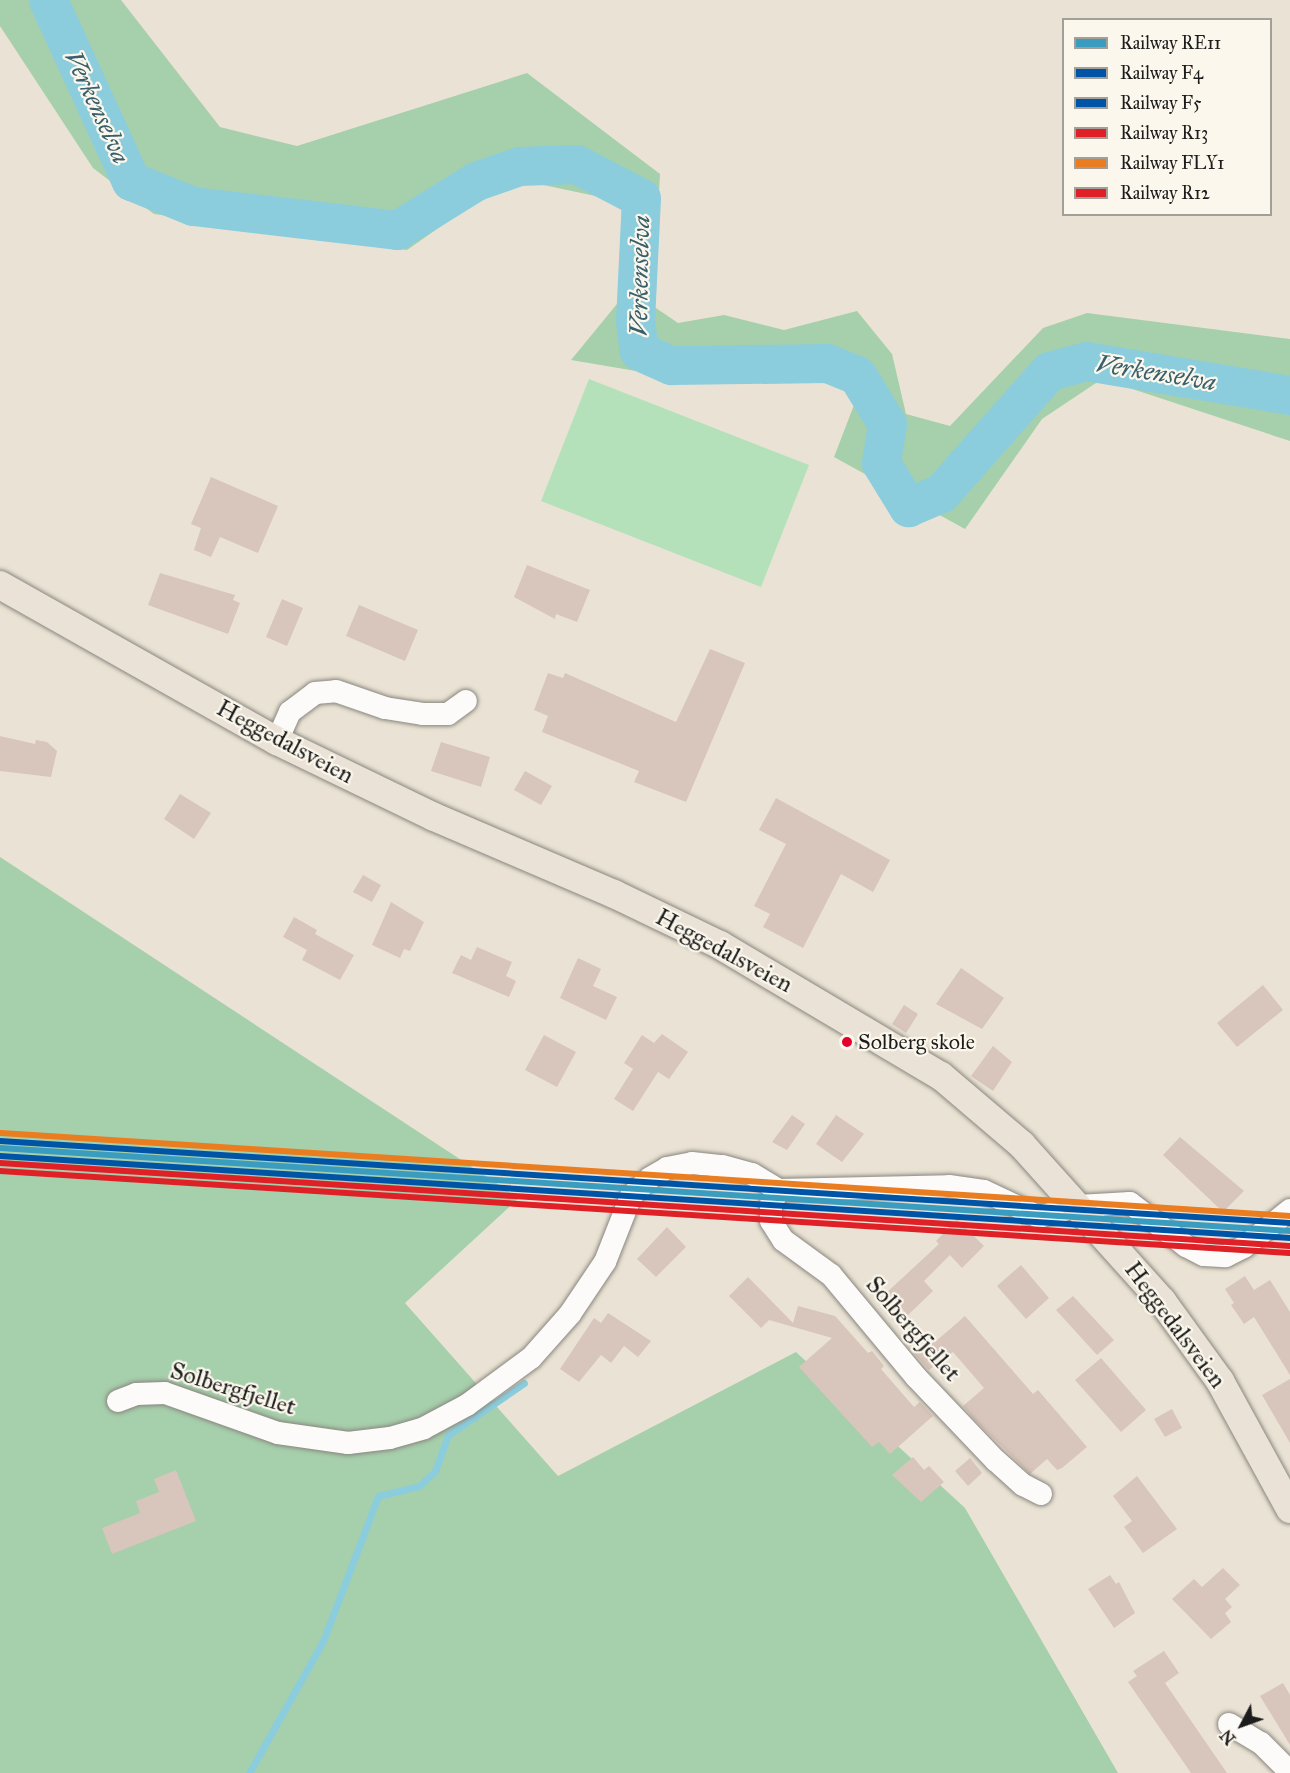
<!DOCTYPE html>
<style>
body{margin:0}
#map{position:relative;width:1290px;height:1773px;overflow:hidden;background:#eae3d5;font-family:"IM FELL Great Primer",serif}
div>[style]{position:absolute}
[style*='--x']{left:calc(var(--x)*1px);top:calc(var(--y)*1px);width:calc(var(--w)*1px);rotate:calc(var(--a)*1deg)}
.green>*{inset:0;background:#b4e1ba}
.forest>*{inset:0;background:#a6cfac}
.stream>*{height:7px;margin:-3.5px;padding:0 3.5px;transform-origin:3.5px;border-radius:3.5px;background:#8bcddd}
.river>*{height:39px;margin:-19.5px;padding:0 19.5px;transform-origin:19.5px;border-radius:19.5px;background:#8bcddd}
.building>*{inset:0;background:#d8c5bb}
.roads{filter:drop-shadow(0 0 2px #89867f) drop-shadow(0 0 2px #89867f)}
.minor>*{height:22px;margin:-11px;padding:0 11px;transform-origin:11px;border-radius:11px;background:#fcfbf9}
.major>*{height:28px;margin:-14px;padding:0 14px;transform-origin:14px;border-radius:14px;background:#ebe2d7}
.rail-1>*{height:6px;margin:-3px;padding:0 3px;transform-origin:3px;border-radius:3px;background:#3a9dbf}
.rail-2>*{height:6px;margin:-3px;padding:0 3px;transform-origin:3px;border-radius:3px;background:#0054a6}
.rail-3>*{height:6px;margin:-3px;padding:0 3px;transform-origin:3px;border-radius:3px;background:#0054a6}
.rail-4>*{height:6px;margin:-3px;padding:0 3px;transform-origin:3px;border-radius:3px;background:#df2027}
.rail-5>*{height:6px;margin:-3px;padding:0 3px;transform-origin:3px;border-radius:3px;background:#ea7d20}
.rail-6>*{height:6px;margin:-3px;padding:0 3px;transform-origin:3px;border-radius:3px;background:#df2027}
.dots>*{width:16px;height:16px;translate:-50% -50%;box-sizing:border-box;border:3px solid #fbf7ec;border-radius:50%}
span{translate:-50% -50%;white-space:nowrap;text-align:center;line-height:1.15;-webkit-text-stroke:4.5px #fbf7ec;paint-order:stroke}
.bus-label{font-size:22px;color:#1c1c1c}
.left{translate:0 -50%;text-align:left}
.street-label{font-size:24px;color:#1c1c1c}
.water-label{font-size:26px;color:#385f6b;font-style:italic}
.legend{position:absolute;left:1062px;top:18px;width:210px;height:198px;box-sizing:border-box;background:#fbf7ec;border:2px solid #a29f99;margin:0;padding:8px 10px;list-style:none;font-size:18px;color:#1c1c1c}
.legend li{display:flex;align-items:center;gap:12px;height:30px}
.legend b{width:30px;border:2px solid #a29f99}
.north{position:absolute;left:1212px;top:1695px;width:60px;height:60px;-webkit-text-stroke:4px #fbf7ec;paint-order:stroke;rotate:229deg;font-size:16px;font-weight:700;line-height:24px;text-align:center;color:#1c1c1c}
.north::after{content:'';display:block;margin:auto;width:21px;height:27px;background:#1c1c1c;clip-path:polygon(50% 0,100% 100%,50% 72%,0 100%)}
</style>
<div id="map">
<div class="green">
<div style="clip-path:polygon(589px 379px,809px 465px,761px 587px,541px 501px)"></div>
</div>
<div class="forest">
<div style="clip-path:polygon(0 0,121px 0,220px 127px,297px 146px,527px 73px,660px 174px,653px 306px,678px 323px,724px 315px,784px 330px,857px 311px,892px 354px,906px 414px,950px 426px,1043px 328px,1087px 313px,1290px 339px,1290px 441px,1102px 379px,1042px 419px,965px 529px,834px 457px,859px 392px,825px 356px,776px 370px,683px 379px,571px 360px,626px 293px,624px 202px,510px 178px,407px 250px,154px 214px,93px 168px,0 26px)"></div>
<div style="clip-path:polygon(0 857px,519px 1198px,405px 1303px,558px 1476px,796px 1352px,965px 1508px,1118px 1773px,0 1773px)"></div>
</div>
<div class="stream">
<div style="--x:249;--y:1773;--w:151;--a:-60.7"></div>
<div style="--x:323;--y:1641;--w:155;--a:-69.2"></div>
<div style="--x:378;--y:1496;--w:42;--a:-13.7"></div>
<div style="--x:419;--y:1486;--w:22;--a:-43"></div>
<div style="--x:435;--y:1471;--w:38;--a:-70"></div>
<div style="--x:448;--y:1435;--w:92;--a:-34.4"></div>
</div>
<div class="river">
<div style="--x:48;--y:0;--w:199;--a:65.4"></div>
<div style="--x:131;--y:181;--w:67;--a:22"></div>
<div style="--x:193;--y:206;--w:205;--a:6.7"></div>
<div style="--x:397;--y:230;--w:93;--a:-31.8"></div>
<div style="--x:476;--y:181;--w:46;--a:-19.2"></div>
<div style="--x:519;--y:166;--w:57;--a:-2"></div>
<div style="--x:576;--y:164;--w:73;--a:27.6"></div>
<div style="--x:641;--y:198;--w:122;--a:92.8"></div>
<div style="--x:635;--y:320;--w:31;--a:83"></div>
<div style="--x:639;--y:351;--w:35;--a:24"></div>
<div style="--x:671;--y:365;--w:156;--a:-0.7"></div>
<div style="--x:827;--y:363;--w:32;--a:22"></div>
<div style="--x:857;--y:375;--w:57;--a:58.5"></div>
<div style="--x:887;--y:424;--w:39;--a:99"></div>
<div style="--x:881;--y:463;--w:52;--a:58.5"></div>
<div style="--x:908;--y:507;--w:36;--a:-23"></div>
<div style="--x:941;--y:493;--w:163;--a:-48.5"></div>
<div style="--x:1049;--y:371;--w:38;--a:-15"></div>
<div style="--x:1086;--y:361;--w:207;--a:9.5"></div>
</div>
<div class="building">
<div style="clip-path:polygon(211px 477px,278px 506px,258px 553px,220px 537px,211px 557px,194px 550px,201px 528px,191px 524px)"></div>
<div style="clip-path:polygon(527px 565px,590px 590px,577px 622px,556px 614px,555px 619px,514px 597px)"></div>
<div style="clip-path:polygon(160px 573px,235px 595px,233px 600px,240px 603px,228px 634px,148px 605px)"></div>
<div style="clip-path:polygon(282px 599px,303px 608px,287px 646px,266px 637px)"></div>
<div style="clip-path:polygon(359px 605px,418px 630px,405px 661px,346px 636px)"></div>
<div style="clip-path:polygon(710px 649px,745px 663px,686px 802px,634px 782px,639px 771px,542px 732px,548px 716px,534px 710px,548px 673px,563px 678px,565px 673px,676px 722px)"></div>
<div style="clip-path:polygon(0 736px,35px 744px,36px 740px,47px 742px,57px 751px,51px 777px,0 771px)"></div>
<div style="clip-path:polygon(441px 742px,490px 757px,481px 787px,431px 771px)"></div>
<div style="clip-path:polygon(525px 771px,552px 786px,541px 805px,514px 790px)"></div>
<div style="clip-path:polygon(180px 794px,211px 813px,194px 839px,164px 819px)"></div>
<div style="clip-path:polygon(776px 798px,890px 860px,873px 892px,841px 874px,803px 948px,763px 927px,770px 914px,754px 906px,786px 844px,759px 830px)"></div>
<div style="clip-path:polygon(363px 875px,381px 885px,372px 902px,353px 892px)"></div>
<div style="clip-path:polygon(391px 902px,424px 922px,410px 951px,404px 949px,400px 958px,372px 945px)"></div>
<div style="clip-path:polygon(294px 917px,317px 930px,315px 934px,354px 955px,340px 980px,302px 960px,307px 950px,283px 937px)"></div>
<div style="clip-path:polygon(477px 947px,512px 962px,506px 976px,516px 981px,509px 997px,452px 973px,461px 955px,471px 960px)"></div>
<div style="clip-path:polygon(578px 958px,601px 969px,593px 986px,617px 997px,606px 1020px,560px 998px)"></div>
<div style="clip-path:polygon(961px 968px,1004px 998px,982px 1029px,936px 1004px)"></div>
<div style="clip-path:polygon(1263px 985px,1283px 1010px,1237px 1047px,1217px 1023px)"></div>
<div style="clip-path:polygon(904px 1005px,918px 1014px,906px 1033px,892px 1024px)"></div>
<div style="clip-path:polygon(662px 1034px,688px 1052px,669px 1079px,658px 1072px,633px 1111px,614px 1099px,633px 1069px,624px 1063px,642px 1035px,654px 1043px)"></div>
<div style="clip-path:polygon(544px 1035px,576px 1052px,557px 1087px,525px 1070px)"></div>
<div style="clip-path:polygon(993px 1046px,1012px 1062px,993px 1091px,971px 1076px)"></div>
<div style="clip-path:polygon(792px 1115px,805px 1124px,787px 1150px,772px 1142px)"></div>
<div style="clip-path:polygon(836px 1115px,864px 1134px,842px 1162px,816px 1144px)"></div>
<div style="clip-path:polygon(1180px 1137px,1244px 1191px,1223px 1212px,1163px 1155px)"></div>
<div style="clip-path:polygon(957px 1219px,984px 1246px,962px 1268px,950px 1255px,924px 1281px,933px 1291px,908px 1315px,902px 1309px,896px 1315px,883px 1302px,888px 1298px,884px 1295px,939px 1244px,936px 1241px)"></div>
<div style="clip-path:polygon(667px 1227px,686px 1247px,656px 1277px,637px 1259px)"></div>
<div style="clip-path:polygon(1021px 1265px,1049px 1298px,1026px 1319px,997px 1286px)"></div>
<div style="clip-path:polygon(1245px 1276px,1254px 1290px,1270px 1280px,1290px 1312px,1290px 1375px,1254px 1317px,1244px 1324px,1231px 1305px,1234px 1303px,1225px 1289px)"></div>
<div style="clip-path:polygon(748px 1277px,793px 1323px,798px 1306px,835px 1316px,868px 1353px,872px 1351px,884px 1366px,881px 1369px,914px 1407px,920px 1402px,933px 1416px,890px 1454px,879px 1442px,872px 1447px,799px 1367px,832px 1338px,769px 1320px,761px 1328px,729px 1296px)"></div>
<div style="clip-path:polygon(1073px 1296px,1114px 1340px,1097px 1355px,1056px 1310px)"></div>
<div style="clip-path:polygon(608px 1313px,651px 1341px,638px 1357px,624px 1346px,611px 1363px,601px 1355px,579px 1382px,560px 1369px,594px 1318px,601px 1323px)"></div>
<div style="clip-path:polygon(965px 1316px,1033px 1394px,1038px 1390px,1087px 1447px,1062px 1468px,1057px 1470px,1047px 1459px,1030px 1474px,974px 1419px,963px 1406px,984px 1388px,953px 1352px,929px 1370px,913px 1352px,931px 1337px,935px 1342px)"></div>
<div style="clip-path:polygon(1101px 1358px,1146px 1410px,1121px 1432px,1075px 1380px)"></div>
<div style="clip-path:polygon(1290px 1379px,1290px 1443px,1262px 1395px)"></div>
<div style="clip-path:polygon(1172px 1409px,1182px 1428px,1165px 1437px,1154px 1419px)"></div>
<div style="clip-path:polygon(913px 1457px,924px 1470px,929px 1466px,944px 1482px,921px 1502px,892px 1475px)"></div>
<div style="clip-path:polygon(970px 1458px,982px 1473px,968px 1486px,955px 1471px)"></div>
<div style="clip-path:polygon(176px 1470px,196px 1521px,112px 1554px,102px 1528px,140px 1513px,136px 1501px,159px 1492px,154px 1479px)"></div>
<div style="clip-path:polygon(1137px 1476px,1177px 1529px,1143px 1553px,1124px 1527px,1132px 1521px,1113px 1496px)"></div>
<div style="clip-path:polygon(1223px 1568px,1240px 1585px,1225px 1599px,1232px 1607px,1225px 1613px,1231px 1622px,1211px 1639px,1172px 1599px,1194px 1579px,1202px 1587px)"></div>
<div style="clip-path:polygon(1110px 1575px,1116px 1584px,1119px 1582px,1135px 1613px,1114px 1628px,1088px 1589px)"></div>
<div style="clip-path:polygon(1164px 1651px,1179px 1673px,1165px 1683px,1227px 1773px,1191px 1773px,1128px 1682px,1137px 1676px,1133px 1671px)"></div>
<div style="clip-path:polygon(1283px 1683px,1290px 1695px,1290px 1745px,1260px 1696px)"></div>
</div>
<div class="roads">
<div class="minor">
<div style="--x:277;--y:741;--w:32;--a:-66"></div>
<div style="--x:290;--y:712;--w:31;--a:-37"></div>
<div style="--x:315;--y:693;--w:21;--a:-5"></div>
<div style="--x:336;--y:691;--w:52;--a:19.1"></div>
<div style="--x:385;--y:708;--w:38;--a:9"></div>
<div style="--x:423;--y:714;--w:25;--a:0"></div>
<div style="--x:448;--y:714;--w:22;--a:-36"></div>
<div style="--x:118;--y:1401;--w:19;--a:-21"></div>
<div style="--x:136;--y:1394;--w:29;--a:-2"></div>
<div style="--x:165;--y:1393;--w:120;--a:19.5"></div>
<div style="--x:278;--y:1433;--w:71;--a:8.1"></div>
<div style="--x:348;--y:1443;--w:42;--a:-6.8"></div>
<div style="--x:390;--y:1438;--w:35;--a:-16"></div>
<div style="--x:424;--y:1428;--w:49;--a:-28.1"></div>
<div style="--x:467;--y:1405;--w:79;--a:-36.3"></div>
<div style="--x:531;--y:1358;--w:59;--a:-48.4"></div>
<div style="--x:570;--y:1314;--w:63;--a:-56.1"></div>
<div style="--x:605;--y:1262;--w:71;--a:-68.5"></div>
<div style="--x:631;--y:1196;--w:26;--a:-43"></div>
<div style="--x:650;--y:1178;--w:20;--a:-30"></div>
<div style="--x:667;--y:1168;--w:25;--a:-11"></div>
<div style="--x:692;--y:1163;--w:30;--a:6"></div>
<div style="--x:722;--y:1166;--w:31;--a:15"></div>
<div style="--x:752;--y:1174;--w:31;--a:31"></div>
<div style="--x:1041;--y:1494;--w:20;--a:-153"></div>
<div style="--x:1023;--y:1485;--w:36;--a:-138"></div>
<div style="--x:996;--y:1461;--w:116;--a:-133.6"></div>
<div style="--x:916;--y:1377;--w:133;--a:-129.8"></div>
<div style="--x:831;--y:1275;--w:59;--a:-143.9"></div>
<div style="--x:783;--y:1240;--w:22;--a:-122"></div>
<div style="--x:771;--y:1221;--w:17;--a:-90"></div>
<div style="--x:771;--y:1204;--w:16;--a:-60"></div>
<div style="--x:779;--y:1190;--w:170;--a:-1.3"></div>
<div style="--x:949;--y:1186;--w:35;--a:8"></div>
<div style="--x:984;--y:1191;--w:61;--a:25.3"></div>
<div style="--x:1039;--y:1217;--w:41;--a:-15.8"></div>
<div style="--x:1078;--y:1206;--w:52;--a:-3.3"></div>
<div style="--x:1130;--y:1203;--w:71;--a:37.5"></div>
<div style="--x:1186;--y:1246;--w:20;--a:27"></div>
<div style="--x:1204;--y:1255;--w:22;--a:3"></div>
<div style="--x:1226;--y:1256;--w:20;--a:-27"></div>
<div style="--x:1244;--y:1247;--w:59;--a:-38.8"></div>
<div style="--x:1229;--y:1724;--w:37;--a:31"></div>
<div style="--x:1261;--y:1743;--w:41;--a:45"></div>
</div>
<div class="major">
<div style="--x:0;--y:585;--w:318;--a:29.4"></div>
<div style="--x:277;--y:741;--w:174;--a:25.8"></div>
<div style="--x:434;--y:817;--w:196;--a:23.2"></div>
<div style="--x:614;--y:894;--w:118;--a:25.7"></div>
<div style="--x:720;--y:945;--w:257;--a:30.7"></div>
<div style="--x:941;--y:1076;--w:106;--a:40.4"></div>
<div style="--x:1022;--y:1145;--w:210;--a:48.1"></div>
<div style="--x:1162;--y:1301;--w:99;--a:54.1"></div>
<div style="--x:1220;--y:1381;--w:146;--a:61.3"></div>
</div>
</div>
<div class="rail-1">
<div style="--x:0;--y:1148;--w:1293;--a:3.68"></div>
</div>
<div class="rail-2">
<div style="--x:0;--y:1156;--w:1293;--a:3.64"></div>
</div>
<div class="rail-3">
<div style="--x:0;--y:1141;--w:1293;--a:3.64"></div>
</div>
<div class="rail-4">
<div style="--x:0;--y:1163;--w:1292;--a:3.68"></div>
</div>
<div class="rail-5">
<div style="--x:1;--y:1133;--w:1292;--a:3.68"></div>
</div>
<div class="rail-6">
<div style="--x:0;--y:1171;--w:1292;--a:3.64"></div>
</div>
<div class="dots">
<div style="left:847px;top:1042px;background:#e4002b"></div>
</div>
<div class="bus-label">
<span class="left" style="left:858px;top:1042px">Solberg skole</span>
</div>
<div class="street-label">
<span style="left:285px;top:742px;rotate:28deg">Heggedalsveien</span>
<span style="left:724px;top:951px;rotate:28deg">Heggedalsveien</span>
<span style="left:1175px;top:1325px;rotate:53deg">Heggedalsveien</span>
<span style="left:913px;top:1329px;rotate:49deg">Solbergfjellet</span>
<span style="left:233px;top:1389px;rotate:17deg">Solbergfjellet</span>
</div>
<div class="water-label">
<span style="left:97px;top:107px;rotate:65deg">Verkenselva</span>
<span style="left:640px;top:276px;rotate:-89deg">Verkenselva</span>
<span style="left:1156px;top:373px;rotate:9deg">Verkenselva</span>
</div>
<ul class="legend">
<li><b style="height:8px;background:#3a9dbf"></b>Railway RE11</li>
<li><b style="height:8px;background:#0054a6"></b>Railway F4</li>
<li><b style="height:8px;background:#0054a6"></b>Railway F5</li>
<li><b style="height:8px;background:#df2027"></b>Railway R13</li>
<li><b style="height:8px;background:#ea7d20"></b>Railway FLY1</li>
<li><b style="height:8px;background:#df2027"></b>Railway R12</li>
</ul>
<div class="north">N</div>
</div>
